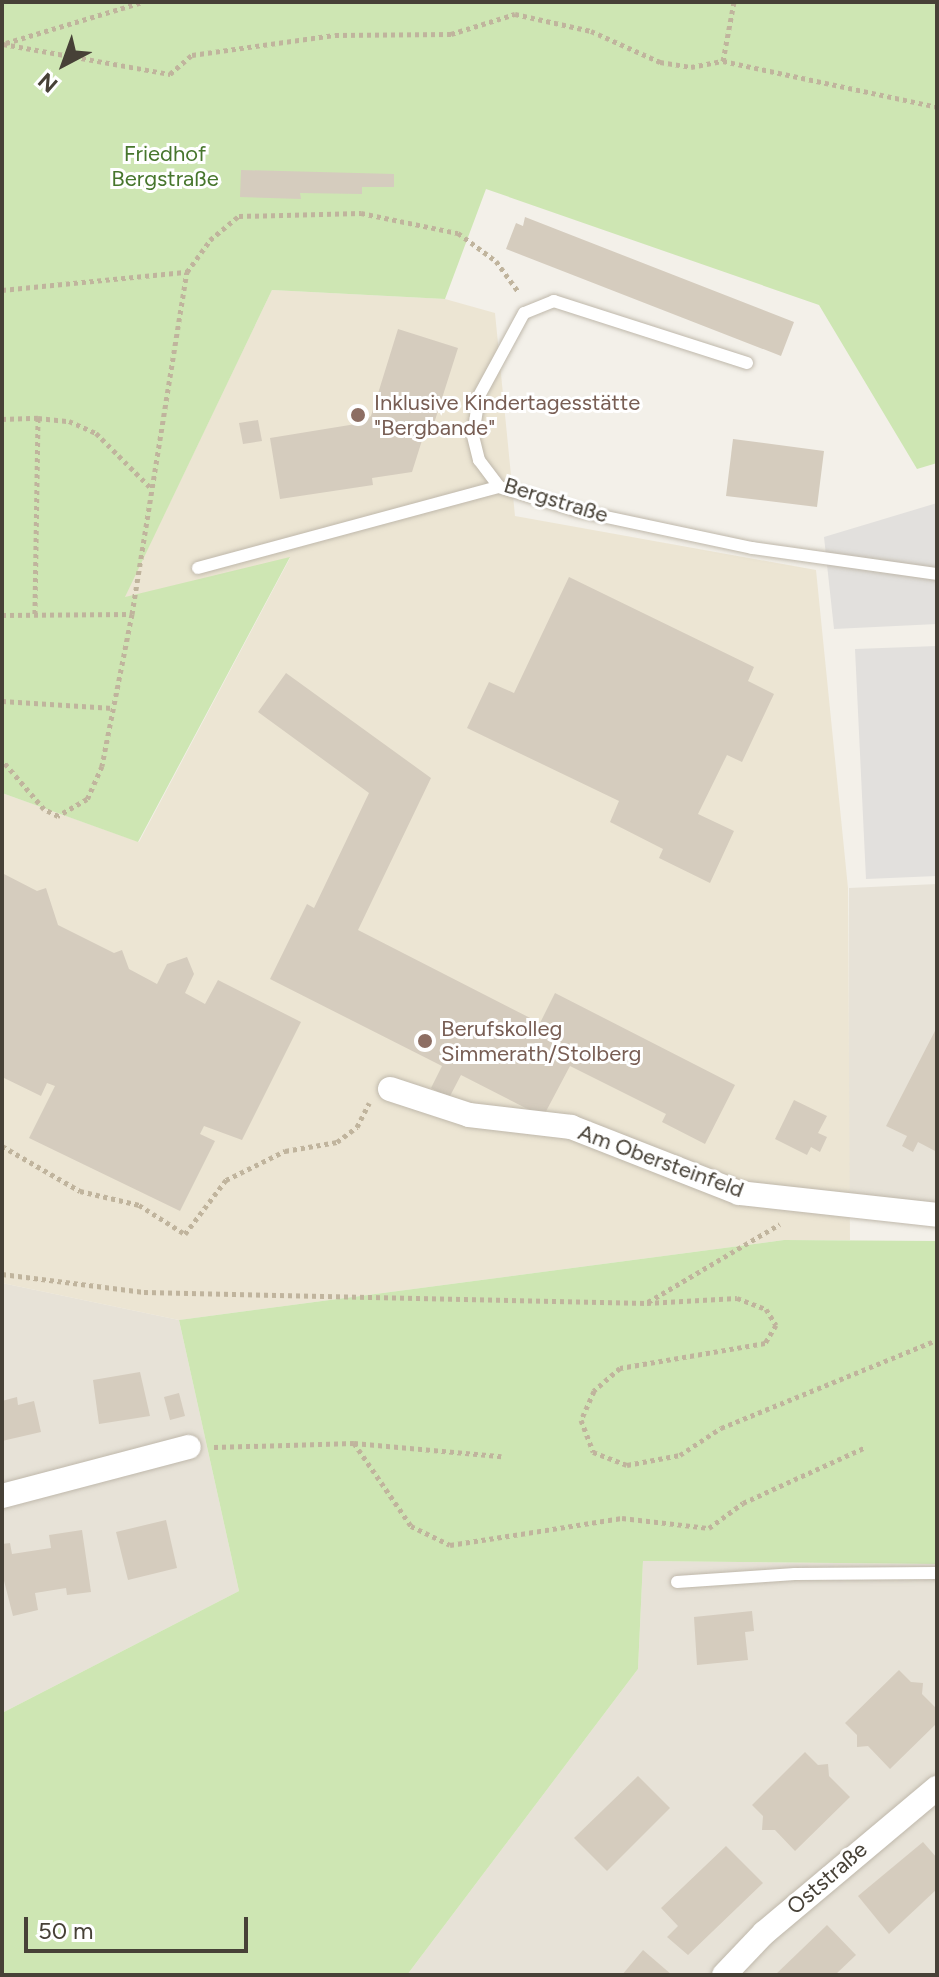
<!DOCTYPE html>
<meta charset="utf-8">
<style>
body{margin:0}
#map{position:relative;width:939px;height:1977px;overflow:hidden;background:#f3f0e9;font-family:Figtree,sans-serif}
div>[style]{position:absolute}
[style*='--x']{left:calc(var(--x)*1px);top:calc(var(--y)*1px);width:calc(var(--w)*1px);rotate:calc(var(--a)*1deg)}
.residential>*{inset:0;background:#e7e2d7}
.education>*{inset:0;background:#ece5d3}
.green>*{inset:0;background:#cee6b3}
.parking>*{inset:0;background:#e2e0dd}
.building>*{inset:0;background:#d5ccbe}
.path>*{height:5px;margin-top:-2.5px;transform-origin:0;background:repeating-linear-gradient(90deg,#c0b49d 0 4px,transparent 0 8px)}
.roads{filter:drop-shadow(0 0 2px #bfb8ab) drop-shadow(0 0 2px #bfb8ab)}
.lane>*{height:12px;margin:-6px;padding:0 6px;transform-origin:6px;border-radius:6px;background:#fff}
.street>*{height:24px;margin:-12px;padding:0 12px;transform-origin:12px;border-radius:12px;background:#fff}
.dots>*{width:22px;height:22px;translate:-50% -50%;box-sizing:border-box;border:4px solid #fff;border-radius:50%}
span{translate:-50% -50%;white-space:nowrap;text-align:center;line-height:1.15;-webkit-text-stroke:6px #fff;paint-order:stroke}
.park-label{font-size:22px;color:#47762d}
.education-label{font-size:22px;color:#785e54}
.left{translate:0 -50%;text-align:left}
.street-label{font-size:22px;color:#474137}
.frame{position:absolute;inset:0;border:4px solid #474137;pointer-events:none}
.north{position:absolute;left:24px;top:24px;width:80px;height:80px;-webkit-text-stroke:6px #fff;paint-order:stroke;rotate:221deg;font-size:22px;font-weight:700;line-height:32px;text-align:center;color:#474137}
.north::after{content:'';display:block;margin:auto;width:28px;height:36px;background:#474137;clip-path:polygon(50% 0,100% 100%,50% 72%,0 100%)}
.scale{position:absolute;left:24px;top:1917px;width:224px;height:36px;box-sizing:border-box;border:4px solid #474137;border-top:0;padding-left:10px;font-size:24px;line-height:28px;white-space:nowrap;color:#474137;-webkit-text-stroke:6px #fff;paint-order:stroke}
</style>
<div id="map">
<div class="residential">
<div style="clip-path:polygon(937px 884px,937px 1203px,848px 1194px,849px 888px)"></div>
<div style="clip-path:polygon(2px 1283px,179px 1320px,239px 1591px,2px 1713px)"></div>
<div style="clip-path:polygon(643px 1561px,937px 1564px,937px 1975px,407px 1975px,638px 1669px)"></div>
</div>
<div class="education">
<div style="clip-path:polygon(272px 290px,445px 299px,495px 313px,515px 516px,816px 570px,848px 888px,850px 1240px,784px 1240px,179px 1320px,2px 1283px,2px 793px,139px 842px,290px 558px,124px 598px)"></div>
</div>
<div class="green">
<div style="clip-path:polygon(2px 2px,937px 2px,937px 463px,917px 469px,819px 305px,486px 189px,445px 299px,272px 290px,125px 597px,290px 557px,138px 842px,2px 793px)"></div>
<div style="clip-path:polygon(784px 1240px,937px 1241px,937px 1564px,643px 1561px,638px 1669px,407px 1975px,2px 1975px,2px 1713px,239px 1591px,179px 1320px)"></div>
</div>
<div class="parking">
<div style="clip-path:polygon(937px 503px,937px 624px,834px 629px,824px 537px)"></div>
<div style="clip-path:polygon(937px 646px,937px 876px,866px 879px,855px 649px)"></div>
</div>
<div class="building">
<div style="clip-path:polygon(241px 170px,394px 174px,394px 187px,362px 187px,362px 194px,300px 193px,301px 199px,240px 197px)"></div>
<div style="clip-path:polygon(525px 217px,794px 322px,781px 356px,506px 249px,516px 223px,523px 226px)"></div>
<div style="clip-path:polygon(398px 329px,458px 348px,430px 436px,424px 434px,412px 472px,372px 478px,373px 485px,280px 499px,270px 438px,362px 423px,371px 416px)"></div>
<div style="clip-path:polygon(258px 420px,262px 441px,243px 444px,239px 423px)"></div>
<div style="clip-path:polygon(733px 439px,824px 451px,817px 507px,726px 496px)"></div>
<div style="clip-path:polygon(569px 577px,754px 667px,748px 681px,774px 694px,742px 762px,727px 755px,698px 814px,734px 831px,710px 883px,659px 858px,663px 849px,610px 822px,619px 801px,467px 728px,489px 682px,514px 693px)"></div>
<div style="clip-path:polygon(286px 673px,431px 778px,358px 930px,540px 1023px,555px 993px,735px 1085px,705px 1144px,662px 1122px,666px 1114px,570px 1066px,543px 1117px,461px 1075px,449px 1098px,431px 1088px,442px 1066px,270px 979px,307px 904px,314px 908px,369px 793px,258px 712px)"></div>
<div style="clip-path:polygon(2px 873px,37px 891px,46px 888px,58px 925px,114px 953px,122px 950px,129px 969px,157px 984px,167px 964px,187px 957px,194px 974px,185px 993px,205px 1004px,218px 980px,301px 1022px,242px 1140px,204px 1126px,200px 1134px,215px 1141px,180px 1211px,29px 1138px,55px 1086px,47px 1083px,41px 1096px,2px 1077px)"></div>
<div style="clip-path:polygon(937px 1027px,937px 1152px,918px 1142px,913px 1152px,902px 1146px,907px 1136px,886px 1126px)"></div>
<div style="clip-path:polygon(794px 1100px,827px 1116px,818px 1133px,827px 1137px,820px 1152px,811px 1147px,807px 1155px,775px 1139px)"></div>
<div style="clip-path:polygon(140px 1372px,150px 1416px,99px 1424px,93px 1380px)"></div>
<div style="clip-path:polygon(179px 1393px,185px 1416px,170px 1420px,164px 1397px)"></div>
<div style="clip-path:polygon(17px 1397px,18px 1405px,34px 1401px,41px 1432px,2px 1441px,2px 1401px)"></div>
<div style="clip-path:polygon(166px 1520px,177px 1568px,128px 1580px,116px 1532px)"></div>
<div style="clip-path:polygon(82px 1530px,91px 1592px,67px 1595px,66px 1588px,35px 1593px,38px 1610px,13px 1616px,2px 1573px,2px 1544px,10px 1543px,12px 1554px,51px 1548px,49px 1535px)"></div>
<div style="clip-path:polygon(752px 1611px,754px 1631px,745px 1632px,748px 1660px,697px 1665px,694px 1617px)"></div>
<div style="clip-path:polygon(899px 1670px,911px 1682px,923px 1683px,922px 1694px,937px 1709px,937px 1723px,890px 1769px,868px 1746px,857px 1747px,857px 1735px,845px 1723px)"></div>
<div style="clip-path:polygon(805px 1752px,818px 1765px,828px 1764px,829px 1776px,850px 1797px,795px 1851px,775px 1830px,762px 1830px,763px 1816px,752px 1805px)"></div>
<div style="clip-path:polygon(638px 1776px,670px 1808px,607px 1871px,574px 1838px)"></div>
<div style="clip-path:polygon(923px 1842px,937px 1858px,937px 1889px,889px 1934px,858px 1896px)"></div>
<div style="clip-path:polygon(726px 1846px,763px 1883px,688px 1955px,667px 1937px,678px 1926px,661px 1908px)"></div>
<div style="clip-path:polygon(827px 1925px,856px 1955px,835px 1975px,775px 1975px)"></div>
<div style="clip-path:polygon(643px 1950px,672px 1975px,622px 1975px)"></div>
</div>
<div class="path">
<div style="--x:734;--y:2;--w:60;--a:100.6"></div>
<div style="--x:723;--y:61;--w:219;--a:12.1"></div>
<div style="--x:6;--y:43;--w:143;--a:-16.7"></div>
<div style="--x:3;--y:44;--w:170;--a:10.2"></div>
<div style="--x:170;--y:74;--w:29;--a:-41"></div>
<div style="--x:192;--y:55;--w:144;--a:-8"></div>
<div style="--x:335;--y:35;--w:116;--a:-0.5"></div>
<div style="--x:451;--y:34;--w:67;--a:-17.4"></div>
<div style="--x:515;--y:14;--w:78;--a:12.6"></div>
<div style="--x:591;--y:31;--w:76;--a:24.2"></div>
<div style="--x:660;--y:62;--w:31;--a:9"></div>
<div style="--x:691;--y:67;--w:33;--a:-11"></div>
<div style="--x:2;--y:290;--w:186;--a:-5.6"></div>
<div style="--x:187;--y:272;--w:39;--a:-54"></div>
<div style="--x:210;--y:240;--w:38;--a:-40"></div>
<div style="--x:239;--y:216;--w:122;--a:-1.4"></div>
<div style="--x:361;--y:213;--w:99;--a:11.7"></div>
<div style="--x:458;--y:233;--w:47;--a:36.4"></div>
<div style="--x:496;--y:261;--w:39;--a:54"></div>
<div style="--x:38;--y:418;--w:31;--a:6"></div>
<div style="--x:69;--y:421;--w:30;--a:24"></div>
<div style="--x:96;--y:433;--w:78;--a:45"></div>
<div style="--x:2;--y:419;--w:36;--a:-2"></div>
<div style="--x:38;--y:418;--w:197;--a:90.9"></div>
<div style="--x:132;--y:614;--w:346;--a:-80.9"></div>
<div style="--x:2;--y:615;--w:130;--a:-0.4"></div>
<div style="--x:132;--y:614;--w:155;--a:101.2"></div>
<div style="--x:102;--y:766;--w:36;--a:114"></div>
<div style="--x:87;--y:799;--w:34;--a:150"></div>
<div style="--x:58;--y:816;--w:16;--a:-153"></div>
<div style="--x:44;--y:809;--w:65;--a:-130.6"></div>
<div style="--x:2;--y:701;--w:111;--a:3.6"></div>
<div style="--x:2;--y:1146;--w:90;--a:30"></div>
<div style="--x:80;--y:1191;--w:61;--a:13.3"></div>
<div style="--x:139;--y:1205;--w:54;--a:32.2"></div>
<div style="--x:185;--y:1234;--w:68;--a:-52.8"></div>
<div style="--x:226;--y:1180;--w:66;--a:-26.2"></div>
<div style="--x:285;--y:1151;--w:53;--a:-9.8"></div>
<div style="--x:337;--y:1142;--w:25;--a:-37"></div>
<div style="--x:357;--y:1127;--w:27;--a:-63"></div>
<div style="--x:2;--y:1274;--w:143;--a:7.2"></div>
<div style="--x:144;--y:1292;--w:503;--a:1.25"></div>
<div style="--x:647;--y:1303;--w:90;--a:-3.2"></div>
<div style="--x:737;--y:1298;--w:31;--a:21"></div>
<div style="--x:766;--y:1309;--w:19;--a:58"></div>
<div style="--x:776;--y:1325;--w:21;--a:121"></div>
<div style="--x:765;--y:1343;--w:147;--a:170.2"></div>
<div style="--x:620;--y:1368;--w:35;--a:139"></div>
<div style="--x:594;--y:1391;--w:32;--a:114"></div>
<div style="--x:581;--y:1420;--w:34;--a:69"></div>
<div style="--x:593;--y:1452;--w:36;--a:21"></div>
<div style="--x:627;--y:1465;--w:54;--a:-10.7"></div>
<div style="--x:680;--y:1455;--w:49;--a:-33.4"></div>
<div style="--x:721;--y:1428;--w:233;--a:-22.2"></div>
<div style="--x:648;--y:1302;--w:153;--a:-30.6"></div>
<div style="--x:354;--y:1443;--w:101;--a:55.5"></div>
<div style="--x:411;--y:1526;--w:43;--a:26"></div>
<div style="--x:450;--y:1545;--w:174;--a:-8.9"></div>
<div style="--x:622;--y:1518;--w:88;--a:6.6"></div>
<div style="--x:709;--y:1528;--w:42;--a:-36.3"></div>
<div style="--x:743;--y:1503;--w:135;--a:-24.5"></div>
<div style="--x:214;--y:1447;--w:140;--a:-1.6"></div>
<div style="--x:354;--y:1443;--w:148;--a:5.1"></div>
</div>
<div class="roads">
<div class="lane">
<div style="--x:747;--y:363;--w:203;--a:-162.2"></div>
<div style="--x:554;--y:301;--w:32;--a:158"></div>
<div style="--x:524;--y:313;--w:94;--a:118.5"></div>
<div style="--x:479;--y:396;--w:40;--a:98.5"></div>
<div style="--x:473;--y:436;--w:25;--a:76"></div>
<div style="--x:479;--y:460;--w:34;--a:53"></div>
<div style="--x:499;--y:487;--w:83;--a:16.9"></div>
<div style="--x:578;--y:511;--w:178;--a:12"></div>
<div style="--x:752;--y:548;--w:187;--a:8"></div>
<div style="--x:198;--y:568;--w:312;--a:-15.1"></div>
<div style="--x:677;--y:1582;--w:118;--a:-3.9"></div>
<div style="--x:795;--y:1574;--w:142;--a:-0.4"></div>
</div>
<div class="street">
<div style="--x:390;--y:1089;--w:83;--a:18.2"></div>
<div style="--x:469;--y:1115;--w:103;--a:6.7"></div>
<div style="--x:571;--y:1127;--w:180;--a:21.4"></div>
<div style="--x:739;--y:1193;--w:199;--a:6.3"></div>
<div style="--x:2;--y:1496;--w:193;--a:-14.7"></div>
<div style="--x:724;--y:1975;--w:58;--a:-46.4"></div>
<div style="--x:764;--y:1933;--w:226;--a:-40"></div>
</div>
</div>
<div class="dots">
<div style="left:358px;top:415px;background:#8d6e63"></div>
<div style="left:425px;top:1041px;background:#8d6e63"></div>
</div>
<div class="park-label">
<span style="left:165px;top:166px">Friedhof<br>Bergstraße</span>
</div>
<div class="education-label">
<span class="left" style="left:374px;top:415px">Inklusive Kindertagesstätte<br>"Bergbande"</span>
<span class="left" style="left:441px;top:1041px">Berufskolleg<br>Simmerath/Stolberg</span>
</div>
<div class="street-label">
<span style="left:556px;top:500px;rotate:17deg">Bergstraße</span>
<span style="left:661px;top:1161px;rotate:20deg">Am Obersteinfeld</span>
<span style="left:827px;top:1878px;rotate:-41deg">Oststraße</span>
</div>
<div class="frame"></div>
<div class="north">N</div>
<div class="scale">50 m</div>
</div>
